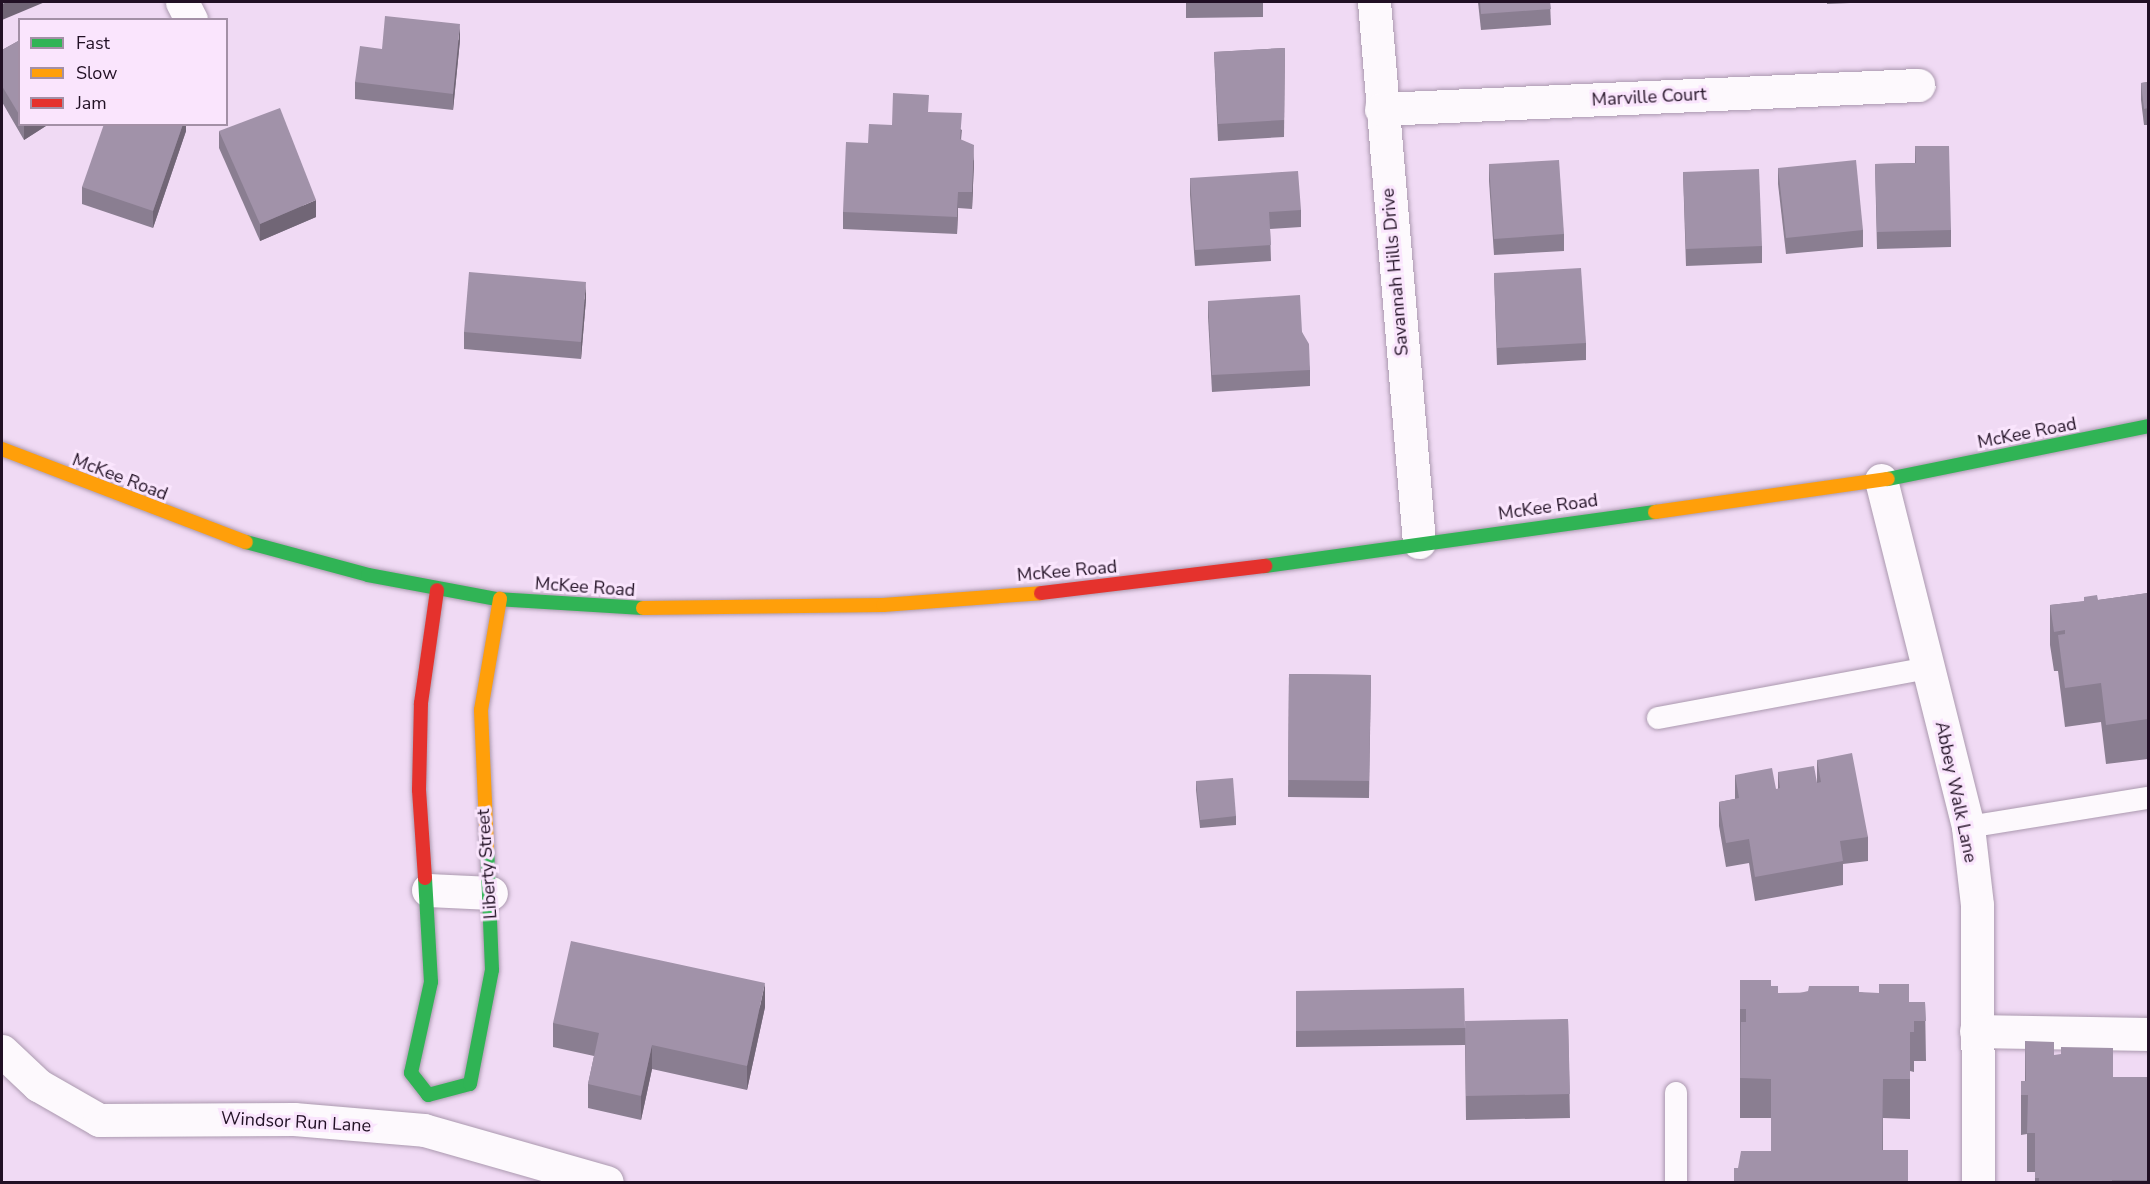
<!DOCTYPE html>
<style>
body{margin:0}
#map{position:relative;width:2150px;height:1184px;overflow:hidden;background:#f0daf4;font-family:"Nunito Sans",sans-serif}
div>[style]{position:absolute}
[style*='--x']{left:calc(var(--x)*1px);top:calc(var(--y)*1px);width:calc(var(--w)*1px);rotate:calc(var(--a)*1deg)}
.roads{filter:drop-shadow(0 0 2px #ab99af) drop-shadow(0 0 2px #ab99af)}
.lane>*{height:22px;margin:-11px;padding:0 11px;transform-origin:11px;border-radius:11px;background:#fdf9fd}
.street>*{height:33px;margin:-16.5px;padding:0 16.5px;transform-origin:16.5px;border-radius:16.5px;background:#fdf9fd}
.fast>*{height:14px;margin:-7px;padding:0 7px;transform-origin:7px;border-radius:7px;background:#30b455}
.slow>*{height:14px;margin:-7px;padding:0 7px;transform-origin:7px;border-radius:7px;background:#ff9f0a}
.jam>*{height:14px;margin:-7px;padding:0 7px;transform-origin:7px;border-radius:7px;background:#e5322d}
.wall>*{inset:0;background:#8a7e91}
.shaded-wall>*{inset:0;background:#716676}
.building>*{inset:0;background:#a192a9}
span{translate:-50% -50%;white-space:nowrap;text-align:center;line-height:1.15;-webkit-text-stroke:6px #fae5fd;paint-order:stroke}
.street-label{font-size:18px;color:#211024}
.frame{position:absolute;inset:0;border:3px solid #211024;pointer-events:none}
.legend{position:absolute;left:18px;top:18px;width:210px;height:108px;box-sizing:border-box;background:#fae5fd;border:2px solid #a390a6;margin:0;padding:8px 10px;list-style:none;font-size:18px;color:#211024}
.legend li{display:flex;align-items:center;gap:12px;height:30px}
.legend b{width:30px;border:2px solid #a390a6}
</style>
<div id="map">
<div class="roads">
<div class="lane">
<div style="--x:1658;--y:718;--w:276;--a:-10.5"></div>
<div style="--x:1968;--y:827;--w:182;--a:-9.2"></div>
<div style="--x:1676;--y:1093;--w:89;--a:90"></div>
</div>
<div class="street">
<div style="--x:182;--y:2;--w:20;--a:63"></div>
<div style="--x:1374;--y:2;--w:542;--a:85.24"></div>
<div style="--x:1381;--y:109;--w:538;--a:-2.56"></div>
<div style="--x:1881;--y:480;--w:358;--a:75.9"></div>
<div style="--x:1968;--y:827;--w:79;--a:83.4"></div>
<div style="--x:1977;--y:905;--w:277;--a:89.8"></div>
<div style="--x:428;--y:890;--w:63;--a:2.7"></div>
<div style="--x:1976;--y:1031;--w:172;--a:1"></div>
<div style="--x:2;--y:1051;--w:50;--a:43.4"></div>
<div style="--x:38;--y:1085;--w:70;--a:29.8"></div>
<div style="--x:99;--y:1120;--w:195;--a:-0.3"></div>
<div style="--x:294;--y:1119;--w:130;--a:4.8"></div>
<div style="--x:424;--y:1130;--w:190;--a:15.9"></div>
</div>
<div class="fast">
<div style="--x:1888;--y:479;--w:265;--a:-11.5"></div>
<div style="--x:246;--y:542;--w:126;--a:15.1"></div>
<div style="--x:368;--y:575;--w:130;--a:10.6"></div>
<div style="--x:496;--y:599;--w:147;--a:3.5"></div>
<div style="--x:1265;--y:566;--w:394;--a:-7.9"></div>
<div style="--x:425;--y:878;--w:104;--a:86.7"></div>
<div style="--x:431;--y:982;--w:93;--a:102.4"></div>
<div style="--x:411;--y:1073;--w:28;--a:52"></div>
<div style="--x:428;--y:1095;--w:43;--a:-14.7"></div>
<div style="--x:470;--y:1084;--w:116;--a:-79.1"></div>
<div style="--x:492;--y:970;--w:122;--a:-92.3"></div>
</div>
<div class="slow">
<div style="--x:2;--y:449;--w:261;--a:20.9"></div>
<div style="--x:1655;--y:512;--w:235;--a:-8.1"></div>
<div style="--x:643;--y:608;--w:240;--a:-0.7"></div>
<div style="--x:883;--y:605;--w:158;--a:-4.3"></div>
<div style="--x:487;--y:848;--w:138;--a:-92.5"></div>
<div style="--x:481;--y:710;--w:113;--a:-80.3"></div>
</div>
<div class="jam">
<div style="--x:1041;--y:593;--w:226;--a:-6.9"></div>
<div style="--x:425;--y:878;--w:88;--a:-93.9"></div>
<div style="--x:419;--y:790;--w:87;--a:-88.7"></div>
<div style="--x:421;--y:703;--w:114;--a:-81.9"></div>
</div>
</div>
<div class="wall">
<div style="clip-path:polygon(1186px 2px,1263px 2px,1263px 17px,1186px 18px)"></div>
<div style="clip-path:polygon(1478px 2px,1550px 2px,1551px 25px,1481px 30px)"></div>
<div style="clip-path:polygon(1827px 2px,1873px 2px,1827px 4px)"></div>
<div style="clip-path:polygon(20px 40px,20px 124px,49px 124px,24px 140px,2px 102px,2px 50px)"></div>
<div style="clip-path:polygon(460px 40px,453px 110px,355px 99px,355px 82px,382px 49px)"></div>
<div style="clip-path:polygon(1285px 48px,1284px 137px,1218px 141px,1214px 52px)"></div>
<div style="clip-path:polygon(2148px 82px,2148px 125px,2144px 125px,2141px 100px,2141px 83px)"></div>
<div style="clip-path:polygon(929px 112px,962px 130px,961px 140px,974px 161px,972px 209px,958px 208px,957px 234px,843px 229px,843px 212px,892px 125px)"></div>
<div style="clip-path:polygon(186px 124px,186px 131px,153px 228px,82px 204px,82px 187px)"></div>
<div style="clip-path:polygon(219px 131px,316px 217px,260px 241px,219px 148px)"></div>
<div style="clip-path:polygon(1915px 146px,1951px 230px,1951px 247px,1877px 249px,1875px 164px,1915px 163px)"></div>
<div style="clip-path:polygon(1489px 164px,1564px 234px,1564px 251px,1494px 255px,1489px 181px)"></div>
<div style="clip-path:polygon(1778px 168px,1863px 230px,1863px 247px,1786px 254px,1778px 184px)"></div>
<div style="clip-path:polygon(1683px 172px,1762px 246px,1762px 263px,1686px 266px)"></div>
<div style="clip-path:polygon(1190px 178px,1301px 210px,1301px 227px,1270px 229px,1271px 261px,1195px 266px,1190px 195px)"></div>
<div style="clip-path:polygon(1494px 273px,1586px 343px,1586px 360px,1497px 365px)"></div>
<div style="clip-path:polygon(586px 299px,581px 359px,464px 349px,464px 332px)"></div>
<div style="clip-path:polygon(1208px 301px,1302px 332px,1310px 370px,1310px 386px,1212px 392px,1208px 317px)"></div>
<div style="clip-path:polygon(2148px 593px,2148px 759px,2106px 764px,2101px 722px,2065px 727px,2058px 671px,2054px 671px,2050px 645px,2050px 605px,2098px 600px)"></div>
<div style="clip-path:polygon(1289px 674px,1371px 675px,1369px 798px,1288px 797px)"></div>
<div style="clip-path:polygon(1817px 760px,1868px 837px,1868px 861px,1843px 864px,1843px 885px,1755px 901px,1749px 863px,1726px 867px,1719px 826px,1719px 802px,1735px 799px,1735px 775px,1776px 789px,1778px 789px,1778px 772px,1817px 783px)"></div>
<div style="clip-path:polygon(1196px 781px,1236px 816px,1236px 825px,1200px 828px,1196px 790px)"></div>
<div style="clip-path:polygon(1740px 980px,1771px 986px,1778px 993px,1859px 992px,1909px 1002px,1925px 1002px,1926px 1061px,1914px 1061px,1914px 1072px,1910px 1071px,1910px 1119px,1883px 1118px,1883px 1150px,1908px 1182px,1738px 1168px,1771px 1151px,1771px 1118px,1740px 1118px)"></div>
<div style="clip-path:polygon(1296px 991px,1465px 1028px,1568px 1019px,1570px 1118px,1466px 1120px,1465px 1045px,1296px 1047px)"></div>
<div style="clip-path:polygon(765px 1007px,747px 1090px,652px 1069px,641px 1120px,588px 1108px,588px 1084px,594px 1056px,553px 1047px,553px 1023px)"></div>
<div style="clip-path:polygon(2025px 1041px,2054px 1055px,2113px 1077px,2148px 1077px,2148px 1182px,2035px 1182px,2035px 1172px,2027px 1172px,2027px 1134px,2021px 1135px,2021px 1081px,2025px 1081px)"></div>
</div>
<div class="shaded-wall">
<div style="clip-path:polygon(7px 2px,45px 2px,2px 20px,2px 4px)"></div>
<div style="clip-path:polygon(460px 24px,460px 40px,453px 110px,453px 94px)"></div>
<div style="clip-path:polygon(24px 124px,49px 124px,24px 140px)"></div>
<div style="clip-path:polygon(183px 124px,186px 124px,186px 131px,153px 228px,153px 211px)"></div>
<div style="clip-path:polygon(974px 145px,974px 161px,972px 209px,972px 192px)"></div>
<div style="clip-path:polygon(958px 192px,958px 208px,957px 234px,957px 217px)"></div>
<div style="clip-path:polygon(316px 200px,316px 217px,260px 241px,260px 224px)"></div>
<div style="clip-path:polygon(586px 282px,586px 299px,581px 359px,581px 342px)"></div>
<div style="clip-path:polygon(765px 983px,765px 1007px,747px 1090px,747px 1066px)"></div>
<div style="clip-path:polygon(652px 1045px,652px 1069px,641px 1120px,641px 1096px)"></div>
</div>
<div class="building">
<div style="clip-path:polygon(1480px 2px,1550px 2px,1551px 9px,1481px 14px)"></div>
<div style="clip-path:polygon(385px 16px,460px 24px,453px 94px,355px 82px,360px 46px,382px 49px)"></div>
<div style="clip-path:polygon(20px 40px,20px 116px,2px 86px,2px 50px)"></div>
<div style="clip-path:polygon(1285px 48px,1284px 120px,1218px 124px,1214px 52px)"></div>
<div style="clip-path:polygon(2148px 82px,2148px 108px,2144px 109px,2141px 83px)"></div>
<div style="clip-path:polygon(893px 93px,929px 95px,928px 112px,962px 113px,960px 139px,974px 145px,972px 192px,958px 192px,957px 217px,843px 212px,846px 142px,868px 143px,869px 124px,892px 125px)"></div>
<div style="clip-path:polygon(280px 108px,316px 200px,260px 224px,219px 131px)"></div>
<div style="clip-path:polygon(104px 124px,183px 124px,153px 211px,82px 187px)"></div>
<div style="clip-path:polygon(1915px 146px,1949px 146px,1951px 230px,1877px 232px,1875px 164px,1916px 163px)"></div>
<div style="clip-path:polygon(1559px 160px,1564px 234px,1494px 239px,1489px 164px)"></div>
<div style="clip-path:polygon(1856px 160px,1863px 230px,1786px 238px,1778px 168px)"></div>
<div style="clip-path:polygon(1759px 169px,1762px 246px,1686px 249px,1683px 172px)"></div>
<div style="clip-path:polygon(1298px 171px,1301px 210px,1269px 212px,1271px 245px,1195px 250px,1190px 178px)"></div>
<div style="clip-path:polygon(1581px 268px,1586px 343px,1497px 348px,1494px 273px)"></div>
<div style="clip-path:polygon(469px 272px,586px 282px,581px 342px,464px 332px)"></div>
<div style="clip-path:polygon(1300px 295px,1302px 332px,1309px 344px,1310px 370px,1212px 375px,1208px 301px)"></div>
<div style="clip-path:polygon(2148px 593px,2148px 719px,2106px 725px,2101px 683px,2065px 688px,2058px 635px,2065px 634px,2065px 630px,2054px 632px,2050px 605px,2084px 601px,2084px 597px,2097px 595px,2098px 600px)"></div>
<div style="clip-path:polygon(1289px 674px,1371px 675px,1369px 781px,1288px 780px)"></div>
<div style="clip-path:polygon(1852px 753px,1868px 837px,1840px 841px,1843px 861px,1755px 877px,1749px 839px,1726px 843px,1719px 802px,1739px 798px,1735px 775px,1772px 768px,1776px 789px,1780px 788px,1778px 772px,1814px 766px,1817px 783px,1821px 782px,1817px 760px)"></div>
<div style="clip-path:polygon(1233px 778px,1236px 816px,1200px 820px,1196px 781px)"></div>
<div style="clip-path:polygon(571px 941px,765px 983px,747px 1066px,652px 1045px,641px 1096px,588px 1084px,599px 1033px,553px 1023px)"></div>
<div style="clip-path:polygon(1740px 980px,1771px 980px,1771px 986px,1778px 986px,1778px 993px,1800px 993px,1808px 991px,1809px 986px,1859px 986px,1859px 992px,1879px 993px,1879px 984px,1909px 984px,1909px 1002px,1925px 1002px,1926px 1021px,1914px 1021px,1914px 1032px,1910px 1032px,1910px 1079px,1883px 1079px,1882px 1150px,1908px 1150px,1908px 1182px,1734px 1182px,1734px 1168px,1738px 1168px,1741px 1151px,1771px 1151px,1771px 1079px,1740px 1078px,1741px 1022px,1746px 1022px,1746px 1009px,1740px 1009px)"></div>
<div style="clip-path:polygon(1464px 988px,1465px 1028px,1296px 1031px,1296px 991px)"></div>
<div style="clip-path:polygon(1568px 1019px,1570px 1094px,1466px 1096px,1465px 1021px)"></div>
<div style="clip-path:polygon(2025px 1041px,2054px 1042px,2054px 1055px,2061px 1054px,2061px 1047px,2113px 1048px,2113px 1077px,2148px 1077px,2148px 1180px,2112px 1180px,2112px 1182px,2039px 1182px,2039px 1178px,2035px 1178px,2035px 1133px,2027px 1133px,2028px 1095px,2021px 1095px,2021px 1081px,2026px 1081px)"></div>
</div>
<div class="street-label">
<span style="left:1649px;top:97px;rotate:-3deg">Marville Court</span>
<span style="left:1395px;top:272px;rotate:-95deg">Savannah Hills Drive</span>
<span style="left:2027px;top:433px;rotate:-11deg">McKee Road</span>
<span style="left:120px;top:477px;rotate:21deg">McKee Road</span>
<span style="left:1548px;top:507px;rotate:-8deg">McKee Road</span>
<span style="left:1067px;top:571px;rotate:-5deg">McKee Road</span>
<span style="left:585px;top:587px;rotate:4deg">McKee Road</span>
<span style="left:1956px;top:792px;rotate:78deg">Abbey Walk Lane</span>
<span style="left:487px;top:864px;rotate:-94deg">Liberty Street</span>
<span style="left:296px;top:1122px;rotate:3deg">Windsor Run Lane</span>
</div>
<div class="frame"></div>
<ul class="legend">
<li><b style="height:8px;background:#30b455"></b>Fast</li>
<li><b style="height:8px;background:#ff9f0a"></b>Slow</li>
<li><b style="height:8px;background:#e5322d"></b>Jam</li>
</ul>
</div>
